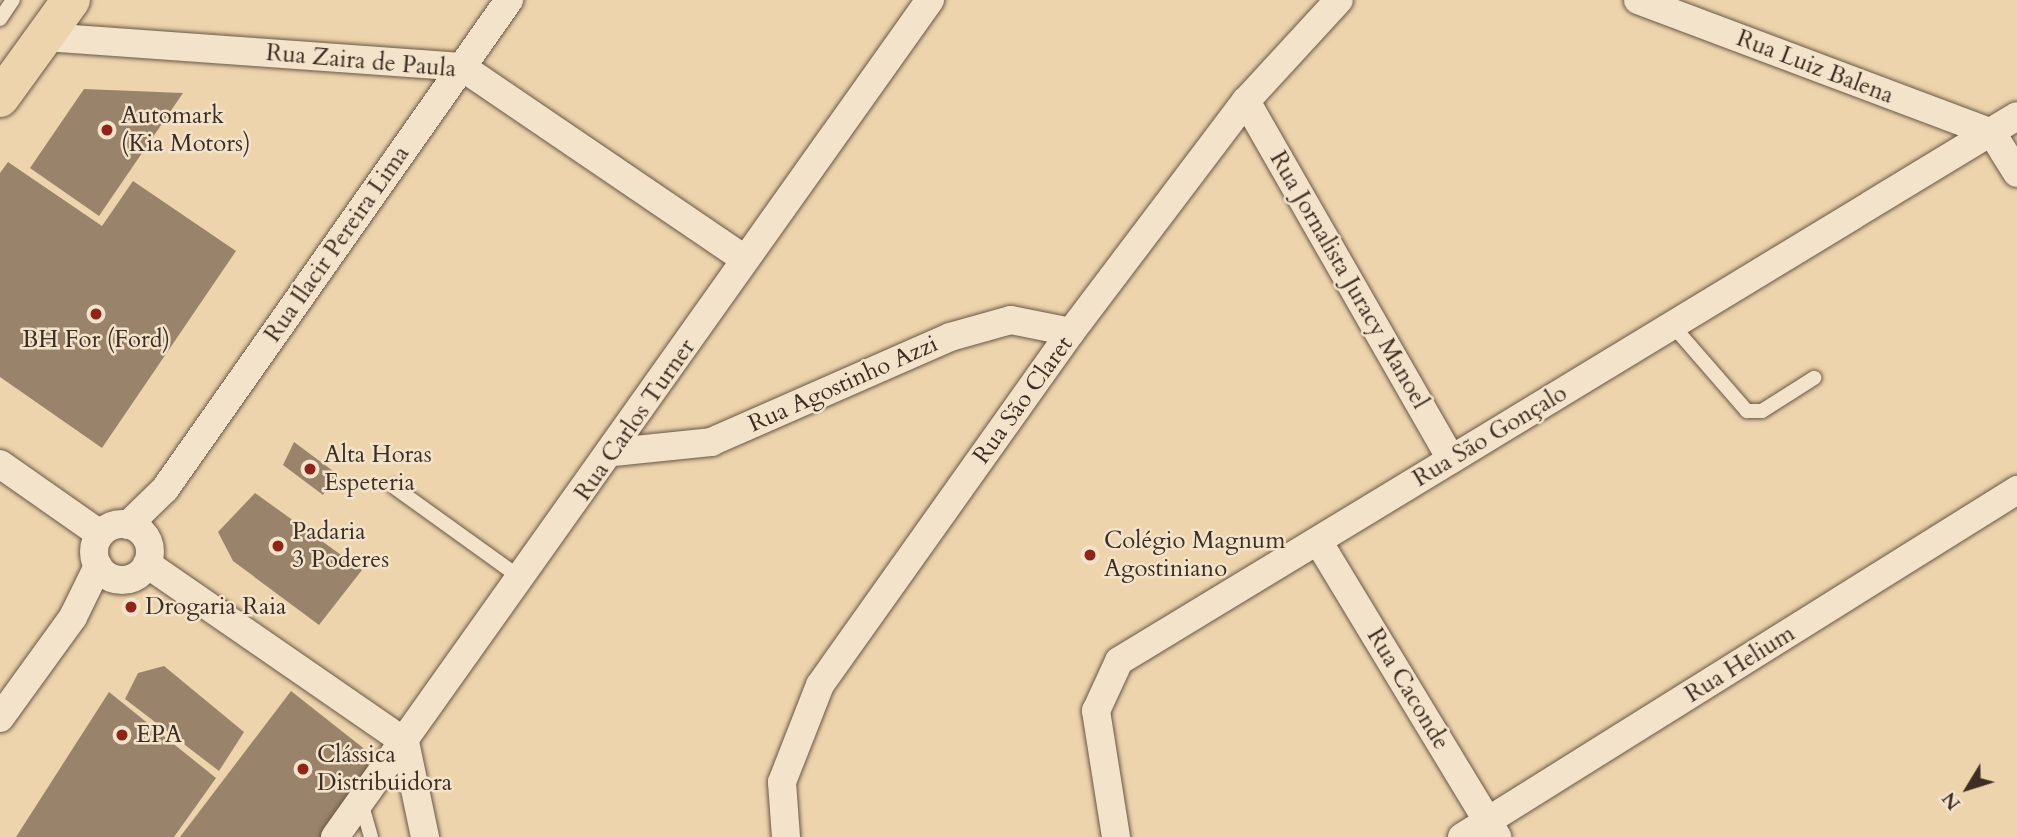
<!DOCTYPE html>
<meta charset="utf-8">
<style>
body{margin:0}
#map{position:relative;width:2017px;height:837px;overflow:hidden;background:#edd4ad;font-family:Cardo,serif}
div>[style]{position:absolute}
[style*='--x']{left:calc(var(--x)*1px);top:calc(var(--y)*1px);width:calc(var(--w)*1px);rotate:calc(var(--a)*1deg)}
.building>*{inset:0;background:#99846b}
.roads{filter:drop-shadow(0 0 2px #695746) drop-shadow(0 0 2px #695746)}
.service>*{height:14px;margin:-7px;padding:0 7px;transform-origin:7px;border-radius:7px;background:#f3e3ca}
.minor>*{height:28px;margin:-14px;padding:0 14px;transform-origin:14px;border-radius:14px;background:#f3e3ca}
.minor>.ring{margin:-14px;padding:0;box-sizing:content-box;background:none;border:28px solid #f3e3ca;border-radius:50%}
.trunk>*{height:38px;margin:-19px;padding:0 19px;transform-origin:19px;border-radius:19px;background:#edd4ad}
.dots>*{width:19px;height:19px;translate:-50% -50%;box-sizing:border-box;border:4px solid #f3e3ca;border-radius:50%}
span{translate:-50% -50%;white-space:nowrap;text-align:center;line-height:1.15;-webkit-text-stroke:5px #f3e3ca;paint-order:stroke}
.street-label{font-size:24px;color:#3d2d23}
.poi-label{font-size:24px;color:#3d2d23}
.left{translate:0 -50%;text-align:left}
.north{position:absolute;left:1933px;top:753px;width:70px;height:70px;-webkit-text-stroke:5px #f3e3ca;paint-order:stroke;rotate:232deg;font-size:19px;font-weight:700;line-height:28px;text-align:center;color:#3d2d23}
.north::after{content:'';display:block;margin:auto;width:24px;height:32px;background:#3d2d23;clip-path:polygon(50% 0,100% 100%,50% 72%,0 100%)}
</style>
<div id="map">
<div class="building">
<div style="clip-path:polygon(84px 89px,183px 93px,99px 216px,30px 168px)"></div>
<div style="clip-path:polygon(8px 162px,102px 226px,133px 181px,236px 251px,102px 448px,0 377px,0 173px)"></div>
<div style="clip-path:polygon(294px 442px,337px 474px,323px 495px,283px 465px)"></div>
<div style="clip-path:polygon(255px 493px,362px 570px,319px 625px,233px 561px,218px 532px)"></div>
<div style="clip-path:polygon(164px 666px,244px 732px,219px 771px,125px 699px,138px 673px)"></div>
<div style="clip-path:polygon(291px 691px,381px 762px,325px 837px,180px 837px)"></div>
<div style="clip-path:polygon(109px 692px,216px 778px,174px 837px,16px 837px)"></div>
</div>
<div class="roads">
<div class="service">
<div style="--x:0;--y:19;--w:23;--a:-56"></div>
<div style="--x:1673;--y:326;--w:113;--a:49"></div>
<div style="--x:1747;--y:411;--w:15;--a:0"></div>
<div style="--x:1762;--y:411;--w:62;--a:-32.4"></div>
<div style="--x:394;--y:487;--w:158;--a:35.7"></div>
<div style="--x:361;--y:802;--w:36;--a:74"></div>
</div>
<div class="minor">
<div style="--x:1638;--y:0;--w:378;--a:20.6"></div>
<div style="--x:45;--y:37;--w:418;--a:4.1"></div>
<div style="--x:462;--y:67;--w:342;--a:34.2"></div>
<div style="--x:1246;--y:101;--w:413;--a:60.2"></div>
<div style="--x:1992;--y:133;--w:47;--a:58"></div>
<div style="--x:615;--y:452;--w:97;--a:-5.9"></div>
<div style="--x:711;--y:442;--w:261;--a:-23.7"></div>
<div style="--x:950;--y:337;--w:63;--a:-15.6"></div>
<div style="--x:1011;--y:320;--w:61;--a:11.3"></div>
<div style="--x:0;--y:464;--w:122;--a:35"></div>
<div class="ring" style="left:94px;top:524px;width:28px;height:28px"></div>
<div style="--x:128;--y:525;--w:52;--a:-44.2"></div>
<div style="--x:165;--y:489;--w:598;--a:-54.87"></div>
<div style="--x:1318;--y:541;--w:346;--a:58.8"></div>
<div style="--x:147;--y:564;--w:313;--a:34.6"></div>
<div style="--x:405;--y:742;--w:97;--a:78.1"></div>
<div style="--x:0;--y:718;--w:125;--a:-54.1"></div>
<div style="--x:73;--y:617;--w:57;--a:-63.9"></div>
<div style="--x:335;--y:837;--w:1027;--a:-54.59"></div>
<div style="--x:786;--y:837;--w:55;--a:-94.2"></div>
<div style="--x:782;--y:782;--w:104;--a:-68.6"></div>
<div style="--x:820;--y:685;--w:433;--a:-54.6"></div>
<div style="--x:1071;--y:332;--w:290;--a:-52.9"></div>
<div style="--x:1246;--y:101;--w:137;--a:-47.4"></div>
<div style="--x:1116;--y:837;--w:128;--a:-99"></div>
<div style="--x:1096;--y:711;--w:55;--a:-65.3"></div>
<div style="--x:1119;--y:661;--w:1050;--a:-31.25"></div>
<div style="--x:1462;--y:837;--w:655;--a:-32.01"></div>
</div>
<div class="trunk">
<div style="--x:0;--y:98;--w:121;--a:-54.1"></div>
</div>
</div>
<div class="dots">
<div style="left:107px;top:130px;background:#8f2418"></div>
<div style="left:96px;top:314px;background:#8f2418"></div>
<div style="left:310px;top:469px;background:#8f2418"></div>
<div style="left:278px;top:546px;background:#8f2418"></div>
<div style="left:1090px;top:555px;background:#8f2418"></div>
<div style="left:131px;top:607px;background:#8f2418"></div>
<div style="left:122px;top:735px;background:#8f2418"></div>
<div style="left:303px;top:769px;background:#8f2418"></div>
</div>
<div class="street-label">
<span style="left:361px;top:61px;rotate:5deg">Rua Zaira de Paula</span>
<span style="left:1815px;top:67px;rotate:21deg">Rua Luiz Balena</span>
<span style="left:337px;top:244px;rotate:-55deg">Rua Ilacir Pereira Lima</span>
<span style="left:1349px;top:280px;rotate:60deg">Rua Jornalista Juracy Manoel</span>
<span style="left:843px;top:384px;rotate:-24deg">Rua Agostinho Azzi</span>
<span style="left:1023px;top:400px;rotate:-54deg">Rua São Claret</span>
<span style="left:635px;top:420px;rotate:-55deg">Rua Carlos Turner</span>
<span style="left:1490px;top:436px;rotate:-31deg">Rua São Gonçalo</span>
<span style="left:1740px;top:664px;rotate:-32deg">Rua Helium</span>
<span style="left:1408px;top:689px;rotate:59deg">Rua Caconde</span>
</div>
<div class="poi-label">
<span class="left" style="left:121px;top:130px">Automark<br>(Kia Motors)</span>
<span style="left:96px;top:340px">BH For (Ford)</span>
<span class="left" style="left:324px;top:469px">Alta Horas<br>Espeteria</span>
<span class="left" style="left:292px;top:546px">Padaria<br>3 Poderes</span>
<span class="left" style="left:1104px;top:555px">Colégio Magnum<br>Agostiniano</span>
<span class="left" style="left:145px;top:607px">Drogaria Raia</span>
<span class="left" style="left:136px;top:735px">EPA</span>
<span class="left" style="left:317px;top:769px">Clássica<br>Distribuidora</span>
</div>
<div class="north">N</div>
</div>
